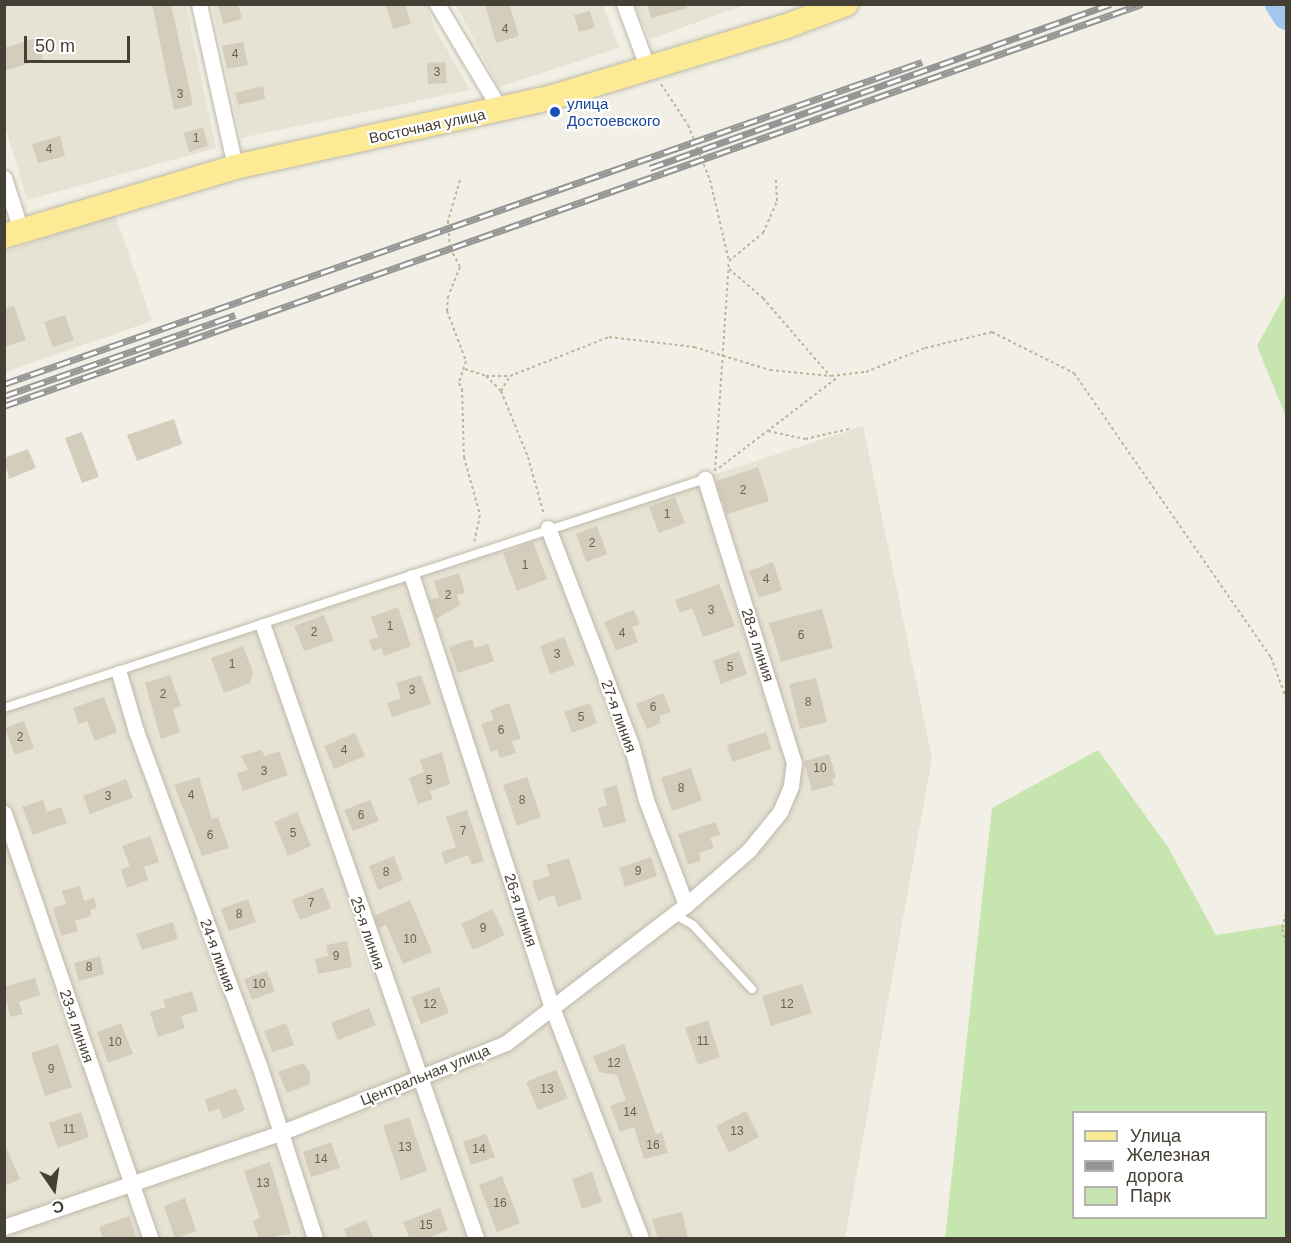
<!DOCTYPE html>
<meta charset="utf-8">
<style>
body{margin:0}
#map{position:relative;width:1291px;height:1243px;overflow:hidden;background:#f2f0e6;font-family:Arial,sans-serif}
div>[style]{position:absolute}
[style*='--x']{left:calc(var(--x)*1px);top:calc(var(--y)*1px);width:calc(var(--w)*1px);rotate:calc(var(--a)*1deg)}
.residential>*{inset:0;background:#e6e2d4}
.green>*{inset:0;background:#c7e6af}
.river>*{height:26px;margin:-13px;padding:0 13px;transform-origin:13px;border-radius:13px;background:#a2c7ef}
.building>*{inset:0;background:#d4cdbb}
.path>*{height:2px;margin-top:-1px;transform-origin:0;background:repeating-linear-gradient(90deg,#bfb69a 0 3px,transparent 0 6px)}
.roads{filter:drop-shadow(0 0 2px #beb9a8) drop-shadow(0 0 2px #beb9a8)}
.service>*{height:8px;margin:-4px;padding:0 4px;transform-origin:4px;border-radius:4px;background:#fff}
.minor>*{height:15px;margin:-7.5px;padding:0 7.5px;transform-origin:7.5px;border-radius:7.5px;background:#fff}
.primary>*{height:24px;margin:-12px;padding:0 12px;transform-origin:12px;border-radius:12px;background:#fcea95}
.rail>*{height:7px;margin-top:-3.5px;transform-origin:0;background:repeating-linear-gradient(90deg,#fff 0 14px,#959595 0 28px);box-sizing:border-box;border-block:2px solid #959595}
.dots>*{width:16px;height:16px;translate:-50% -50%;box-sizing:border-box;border:3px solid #fff;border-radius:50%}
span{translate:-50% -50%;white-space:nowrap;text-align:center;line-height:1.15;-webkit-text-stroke:4.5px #fff;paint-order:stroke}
.number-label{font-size:12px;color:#696356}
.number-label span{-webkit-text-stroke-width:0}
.transit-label{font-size:15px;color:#164399}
.left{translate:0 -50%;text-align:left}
.street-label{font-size:15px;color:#454035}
.frame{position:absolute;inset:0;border:6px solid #454035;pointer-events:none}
.legend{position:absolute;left:1072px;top:1111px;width:195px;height:108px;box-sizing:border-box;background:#fff;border:2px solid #b5b3ae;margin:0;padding:8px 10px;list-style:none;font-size:18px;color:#454035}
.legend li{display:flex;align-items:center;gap:12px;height:30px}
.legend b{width:30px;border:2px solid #b5b3ae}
.north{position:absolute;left:24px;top:1159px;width:60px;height:60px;-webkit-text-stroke:4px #fff;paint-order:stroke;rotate:167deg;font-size:16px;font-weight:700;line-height:24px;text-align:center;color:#454035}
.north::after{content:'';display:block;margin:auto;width:21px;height:27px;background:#454035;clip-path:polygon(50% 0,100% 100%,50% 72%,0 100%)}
.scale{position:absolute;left:24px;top:36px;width:106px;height:27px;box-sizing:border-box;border:3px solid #454035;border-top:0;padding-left:8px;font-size:18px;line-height:21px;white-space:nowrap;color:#454035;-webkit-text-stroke:4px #fff;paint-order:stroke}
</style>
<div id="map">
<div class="residential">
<div style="clip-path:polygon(4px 5px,186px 5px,216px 148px,27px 200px,5px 126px)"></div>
<div style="clip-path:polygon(212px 5px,427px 5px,434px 27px,470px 90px,241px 138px)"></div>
<div style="clip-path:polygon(456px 5px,603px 5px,619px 48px,499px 87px)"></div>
<div style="clip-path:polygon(635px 5px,745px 5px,650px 39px)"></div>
<div style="clip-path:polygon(115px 214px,152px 321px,5px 372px,4px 252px)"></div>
<div style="clip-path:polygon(863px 426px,932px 758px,845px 1238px,5px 1238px,4px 707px)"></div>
</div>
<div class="green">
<div style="clip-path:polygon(1286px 293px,1286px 417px,1257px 346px)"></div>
<div style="clip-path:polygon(evenodd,1098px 750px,1168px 847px,1216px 935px,1286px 924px,1286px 1238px,945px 1238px,992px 808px,1098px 750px,1074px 1112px,1266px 1112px,1266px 1218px,1074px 1218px,1074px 1112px)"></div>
</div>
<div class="river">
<div style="--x:1278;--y:4;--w:15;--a:58"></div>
</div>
<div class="building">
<div style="clip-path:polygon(152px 4px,171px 4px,193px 105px,174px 110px)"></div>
<div style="clip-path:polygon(218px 4px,238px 4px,242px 19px,223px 24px)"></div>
<div style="clip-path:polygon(386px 4px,405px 4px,411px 24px,393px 29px)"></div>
<div style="clip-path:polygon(485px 4px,509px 4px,519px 36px,496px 43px)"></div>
<div style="clip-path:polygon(647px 4px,687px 4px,687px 8px,651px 18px)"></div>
<div style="clip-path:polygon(590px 11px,595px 28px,579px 32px,574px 15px)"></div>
<div style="clip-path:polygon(37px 38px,43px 59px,4px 71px,4px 48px)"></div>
<div style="clip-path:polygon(243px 42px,248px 65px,227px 69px,222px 46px)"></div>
<div style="clip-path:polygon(445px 62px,447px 83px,428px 84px,427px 63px)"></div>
<div style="clip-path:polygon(263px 86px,265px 99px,238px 105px,235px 93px)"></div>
<div style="clip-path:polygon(203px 127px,208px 146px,189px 152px,184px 133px)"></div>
<div style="clip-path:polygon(60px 136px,65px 156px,38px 163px,32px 144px)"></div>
<div style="clip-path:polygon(14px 306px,26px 340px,4px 347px,4px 309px)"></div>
<div style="clip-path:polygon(65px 315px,74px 340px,53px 347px,44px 322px)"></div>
<div style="clip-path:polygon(174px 419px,182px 444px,137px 461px,127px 435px)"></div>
<div style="clip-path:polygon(82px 432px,99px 477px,82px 483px,65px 438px)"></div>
<div style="clip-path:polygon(28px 449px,36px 468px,9px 479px,4px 458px)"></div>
<div style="clip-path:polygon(758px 467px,769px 501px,727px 514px,716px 481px)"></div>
<div style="clip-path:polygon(675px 497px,685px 523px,659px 533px,649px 507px)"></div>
<div style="clip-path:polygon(597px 526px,607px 554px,586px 562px,576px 534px)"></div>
<div style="clip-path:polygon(533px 542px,547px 579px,517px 591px,503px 553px)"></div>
<div style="clip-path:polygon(773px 562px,782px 590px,759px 598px,749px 571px)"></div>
<div style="clip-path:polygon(459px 573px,465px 593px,457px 595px,460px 605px,436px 619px,430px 600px,439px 597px,434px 581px)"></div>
<div style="clip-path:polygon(719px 584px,735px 626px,703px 637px,692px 608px,680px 613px,675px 600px)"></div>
<div style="clip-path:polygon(398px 607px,411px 646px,384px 656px,381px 648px,373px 651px,369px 640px,378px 637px,371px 617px)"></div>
<div style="clip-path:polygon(822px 609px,833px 648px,781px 662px,769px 623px)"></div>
<div style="clip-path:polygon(634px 610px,640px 624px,632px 627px,638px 642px,616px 651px,604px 622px)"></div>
<div style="clip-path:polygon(324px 615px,334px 641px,304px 651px,294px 626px)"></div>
<div style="clip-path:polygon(564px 637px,575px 665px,550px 674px,540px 646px)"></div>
<div style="clip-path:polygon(472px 639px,475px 648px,488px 644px,494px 661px,458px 673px,449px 647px)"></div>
<div style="clip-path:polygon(243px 646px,253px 672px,250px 683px,224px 693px,211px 658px)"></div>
<div style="clip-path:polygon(739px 651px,747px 674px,721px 684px,713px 661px)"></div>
<div style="clip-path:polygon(170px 675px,181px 706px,173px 709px,180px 732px,161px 739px,145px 683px)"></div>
<div style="clip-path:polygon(421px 675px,431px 704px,392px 717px,387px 703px,401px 698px,396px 683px)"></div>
<div style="clip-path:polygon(816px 678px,827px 722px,800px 729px,789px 684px)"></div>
<div style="clip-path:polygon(663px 693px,671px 712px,660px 716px,660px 723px,647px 729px,636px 704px)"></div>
<div style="clip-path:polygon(104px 697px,117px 732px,95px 741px,87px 721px,79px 724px,73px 708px)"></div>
<div style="clip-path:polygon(509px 703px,521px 739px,512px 741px,516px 753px,500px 758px,497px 750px,491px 752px,481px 724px,494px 720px,490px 710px)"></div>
<div style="clip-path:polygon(590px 703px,597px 723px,572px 733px,564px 712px)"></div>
<div style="clip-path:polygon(24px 721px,34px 748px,15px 755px,5px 728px)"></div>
<div style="clip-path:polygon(766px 732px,771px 749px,732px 762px,727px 745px)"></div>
<div style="clip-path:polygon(355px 733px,365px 756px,334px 769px,324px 746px)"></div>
<div style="clip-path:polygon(261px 750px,265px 756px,279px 751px,288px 775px,243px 791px,237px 773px,248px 770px,241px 756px)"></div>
<div style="clip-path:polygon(442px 752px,450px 784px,430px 791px,433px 799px,418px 804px,409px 778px,424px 772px,420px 760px)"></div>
<div style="clip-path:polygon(829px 754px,836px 777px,832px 779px,834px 785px,812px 791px,804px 761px)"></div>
<div style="clip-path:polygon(691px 768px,702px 800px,672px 811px,661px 778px)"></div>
<div style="clip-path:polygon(199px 777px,212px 819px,218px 817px,229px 848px,202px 856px,174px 785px)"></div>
<div style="clip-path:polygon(527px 777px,541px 817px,517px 826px,503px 785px)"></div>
<div style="clip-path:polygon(126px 779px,133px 798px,90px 814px,83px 796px)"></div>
<div style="clip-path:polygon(617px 785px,626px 822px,603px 828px,598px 808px,607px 805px,603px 789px)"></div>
<div style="clip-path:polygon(43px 800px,47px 812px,61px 807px,67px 823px,33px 835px,22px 807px)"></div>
<div style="clip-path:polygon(370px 800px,379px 821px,353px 831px,344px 810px)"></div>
<div style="clip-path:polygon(467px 810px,484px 861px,472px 865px,468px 855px,445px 864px,441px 852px,456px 847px,446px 817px)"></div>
<div style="clip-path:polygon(297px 812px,311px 846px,288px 856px,274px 822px)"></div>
<div style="clip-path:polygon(716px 822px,720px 835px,710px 838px,714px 848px,699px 853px,701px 861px,688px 865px,678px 834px)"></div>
<div style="clip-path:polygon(150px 836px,159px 862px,144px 867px,148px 880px,127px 888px,121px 870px,130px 866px,122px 846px)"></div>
<div style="clip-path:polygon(394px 856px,403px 880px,378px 890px,369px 866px)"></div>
<div style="clip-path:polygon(651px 857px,657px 876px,625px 887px,619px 868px)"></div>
<div style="clip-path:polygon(569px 858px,582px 899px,558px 907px,554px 895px,538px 901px,532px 881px,550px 876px,546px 865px)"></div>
<div style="clip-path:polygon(80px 886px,84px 901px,94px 898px,97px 908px,90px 910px,91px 916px,75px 921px,78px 931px,61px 936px,53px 908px,66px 904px,62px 891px)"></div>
<div style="clip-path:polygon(323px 887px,331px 908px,300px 920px,292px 900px)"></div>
<div style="clip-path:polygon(248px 899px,256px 922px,229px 931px,221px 909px)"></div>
<div style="clip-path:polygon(410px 900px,432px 952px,403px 964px,386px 925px,378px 928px,374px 916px)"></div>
<div style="clip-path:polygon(492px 909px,505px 935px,473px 950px,461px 924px)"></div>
<div style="clip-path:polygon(173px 922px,178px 939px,142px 950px,136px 934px)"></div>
<div style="clip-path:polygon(347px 941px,352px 967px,318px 974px,315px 959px,328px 956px,326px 945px)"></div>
<div style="clip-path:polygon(100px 956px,104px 974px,79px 981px,74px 963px)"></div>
<div style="clip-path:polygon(267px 971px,275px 991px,252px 1000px,244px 979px)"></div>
<div style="clip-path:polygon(35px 978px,40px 995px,19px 1002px,23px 1014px,10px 1017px,4px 987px)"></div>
<div style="clip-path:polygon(802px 984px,812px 1013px,771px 1026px,762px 996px)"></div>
<div style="clip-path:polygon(439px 987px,449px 1013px,421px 1024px,411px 997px)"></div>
<div style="clip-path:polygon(192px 991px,198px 1011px,181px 1016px,185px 1028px,158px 1037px,150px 1012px,166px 1007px,163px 1000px)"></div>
<div style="clip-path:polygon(369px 1008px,376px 1025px,338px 1040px,331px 1023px)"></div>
<div style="clip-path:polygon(708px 1020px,720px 1057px,698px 1065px,685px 1028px)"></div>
<div style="clip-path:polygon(121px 1023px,133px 1054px,108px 1063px,97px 1032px)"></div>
<div style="clip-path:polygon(286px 1023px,294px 1045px,272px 1052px,264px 1031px)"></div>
<div style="clip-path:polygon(58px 1044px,72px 1087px,45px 1096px,31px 1053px)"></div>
<div style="clip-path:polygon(624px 1044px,656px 1134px,662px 1132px,668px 1153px,644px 1159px,634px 1127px,620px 1132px,610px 1106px,626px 1100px,617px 1075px,599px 1072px,593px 1056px)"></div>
<div style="clip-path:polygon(303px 1063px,310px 1072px,310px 1084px,287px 1093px,278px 1072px)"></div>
<div style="clip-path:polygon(556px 1070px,568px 1098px,538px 1110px,526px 1082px)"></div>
<div style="clip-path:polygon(236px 1088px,245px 1110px,223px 1119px,219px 1108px,209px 1112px,205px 1100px)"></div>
<div style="clip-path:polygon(746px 1111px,759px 1137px,729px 1153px,716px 1126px)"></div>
<div style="clip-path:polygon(81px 1112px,89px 1137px,58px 1148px,49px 1123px)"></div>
<div style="clip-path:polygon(409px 1117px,427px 1171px,401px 1180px,383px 1126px)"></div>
<div style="clip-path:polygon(486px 1134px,495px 1157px,471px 1165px,463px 1142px)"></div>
<div style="clip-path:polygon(331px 1142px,340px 1168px,311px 1177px,303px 1152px)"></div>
<div style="clip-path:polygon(4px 1143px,20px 1179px,4px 1186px)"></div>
<div style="clip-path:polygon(270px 1162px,291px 1234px,259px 1239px,253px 1221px,260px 1218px,244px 1171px)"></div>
<div style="clip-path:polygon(592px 1172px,602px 1202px,582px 1209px,572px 1179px)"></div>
<div style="clip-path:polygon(502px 1176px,520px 1223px,497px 1232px,479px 1185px)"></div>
<div style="clip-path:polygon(185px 1198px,196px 1231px,175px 1239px,164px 1206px)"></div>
<div style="clip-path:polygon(440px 1208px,448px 1230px,426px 1239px,410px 1239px,403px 1222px)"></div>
<div style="clip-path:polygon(682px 1212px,688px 1239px,658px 1239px,652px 1219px)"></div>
<div style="clip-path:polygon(129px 1216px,137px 1239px,103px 1239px,99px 1227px)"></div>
<div style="clip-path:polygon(366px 1220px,374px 1239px,348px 1239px,344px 1229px)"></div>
</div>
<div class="path">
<div style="--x:661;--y:84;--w:49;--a:56.6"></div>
<div style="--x:688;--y:125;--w:59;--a:68.2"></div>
<div style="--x:710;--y:180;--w:83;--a:76.8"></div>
<div style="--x:460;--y:180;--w:43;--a:106.3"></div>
<div style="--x:448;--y:221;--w:27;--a:86"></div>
<div style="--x:450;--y:248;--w:21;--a:62"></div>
<div style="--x:460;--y:267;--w:31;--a:112"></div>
<div style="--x:448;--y:296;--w:15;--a:94"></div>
<div style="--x:447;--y:311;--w:53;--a:69.2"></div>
<div style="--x:466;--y:361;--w:23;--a:108"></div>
<div style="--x:459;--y:383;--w:7;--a:63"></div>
<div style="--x:462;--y:389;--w:68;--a:88.3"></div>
<div style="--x:464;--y:457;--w:60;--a:74.6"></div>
<div style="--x:480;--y:515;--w:29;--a:102"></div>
<div style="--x:729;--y:269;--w:45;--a:40.5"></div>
<div style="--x:763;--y:298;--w:103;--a:49.3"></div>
<div style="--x:465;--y:369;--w:22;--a:18"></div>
<div style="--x:486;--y:376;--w:24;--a:0"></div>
<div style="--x:510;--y:376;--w:106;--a:-21.5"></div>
<div style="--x:609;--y:337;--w:86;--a:6.7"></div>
<div style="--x:694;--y:347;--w:79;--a:16.8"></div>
<div style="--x:770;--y:370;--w:61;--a:5.6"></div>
<div style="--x:831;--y:376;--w:35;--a:-7"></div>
<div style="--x:866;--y:372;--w:64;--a:-22.1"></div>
<div style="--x:925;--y:348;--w:69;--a:-13.4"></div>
<div style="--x:992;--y:332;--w:92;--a:26.6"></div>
<div style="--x:1074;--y:373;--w:346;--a:55.3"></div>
<div style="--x:1271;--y:657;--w:44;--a:69.9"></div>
<div style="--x:486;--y:376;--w:21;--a:45"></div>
<div style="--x:501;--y:391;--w:71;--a:67.8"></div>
<div style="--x:528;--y:457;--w:60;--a:74.6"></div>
<div style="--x:501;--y:391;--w:17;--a:-59"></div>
<div style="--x:768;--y:431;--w:38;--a:12"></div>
<div style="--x:805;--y:439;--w:45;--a:-12.8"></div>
<div style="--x:719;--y:468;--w:150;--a:-37.4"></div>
<div style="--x:715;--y:471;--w:210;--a:-86.2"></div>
<div style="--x:729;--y:261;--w:44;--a:-39.5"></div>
<div style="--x:763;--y:233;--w:35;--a:-66"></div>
<div style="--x:777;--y:201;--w:22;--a:-93"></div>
<div style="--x:1286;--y:878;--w:12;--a:90"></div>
<div style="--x:1286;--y:913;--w:16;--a:104"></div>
<div style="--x:1282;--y:929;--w:16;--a:75"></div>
</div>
<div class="roads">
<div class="service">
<div style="--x:4;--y:708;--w:737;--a:-18.09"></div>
<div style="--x:674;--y:914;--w:22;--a:30"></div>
<div style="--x:693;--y:925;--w:87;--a:47.3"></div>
</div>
<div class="minor">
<div style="--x:199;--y:4;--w:167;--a:77.5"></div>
<div style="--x:437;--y:4;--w:125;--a:59.1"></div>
<div style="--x:624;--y:4;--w:69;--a:69.7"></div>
<div style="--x:4;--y:178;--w:55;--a:71.9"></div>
<div style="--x:548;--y:528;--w:231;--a:69"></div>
<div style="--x:631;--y:744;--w:58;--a:75"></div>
<div style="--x:646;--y:800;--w:112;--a:69.1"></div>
<div style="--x:412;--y:577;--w:455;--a:72"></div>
<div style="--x:553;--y:1010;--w:244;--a:68.9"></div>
<div style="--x:263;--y:626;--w:648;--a:70.81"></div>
<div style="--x:119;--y:673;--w:60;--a:73.7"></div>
<div style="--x:136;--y:731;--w:359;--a:69.8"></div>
<div style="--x:260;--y:1068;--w:179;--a:72.1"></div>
<div style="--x:4;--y:813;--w:449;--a:71"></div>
<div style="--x:4;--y:1227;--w:292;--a:-18.8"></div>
<div style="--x:280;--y:1133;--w:243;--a:-21.7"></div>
<div style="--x:506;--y:1043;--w:227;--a:-37.5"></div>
<div style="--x:686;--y:905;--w:84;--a:-41.1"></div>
<div style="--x:749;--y:850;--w:49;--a:-50.8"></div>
<div style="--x:780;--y:812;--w:28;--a:-67"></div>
<div style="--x:791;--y:786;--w:23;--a:-83"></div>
<div style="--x:794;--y:763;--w:298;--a:-107.4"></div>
</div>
<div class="primary">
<div style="--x:4;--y:236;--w:241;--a:-16.6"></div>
<div style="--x:235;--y:167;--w:326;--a:-12.4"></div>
<div style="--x:553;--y:97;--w:241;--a:-16.9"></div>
<div style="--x:784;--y:27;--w:66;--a:-20.4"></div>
</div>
</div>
<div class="rail">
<div style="--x:650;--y:168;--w:489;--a:-19.6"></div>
<div style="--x:4;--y:384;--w:973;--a:-19.33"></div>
<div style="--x:4;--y:396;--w:245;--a:-19.3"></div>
<div style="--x:4;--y:406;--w:1207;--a:-19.46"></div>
</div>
<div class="dots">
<div style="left:555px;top:112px;background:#1a4fb4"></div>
</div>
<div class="number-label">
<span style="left:505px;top:30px">4</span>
<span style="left:235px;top:55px">4</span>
<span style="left:437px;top:73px">3</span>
<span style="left:180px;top:95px">3</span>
<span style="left:196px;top:139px">1</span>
<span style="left:49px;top:150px">4</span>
<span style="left:743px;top:491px">2</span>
<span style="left:667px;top:515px">1</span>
<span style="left:592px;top:544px">2</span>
<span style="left:525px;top:566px">1</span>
<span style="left:766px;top:580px">4</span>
<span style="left:448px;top:596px">2</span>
<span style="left:711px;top:611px">3</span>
<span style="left:390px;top:627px">1</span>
<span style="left:314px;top:633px">2</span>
<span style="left:622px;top:634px">4</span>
<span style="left:801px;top:636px">6</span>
<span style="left:557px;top:655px">3</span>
<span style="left:232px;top:665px">1</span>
<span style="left:730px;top:668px">5</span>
<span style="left:412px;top:691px">3</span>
<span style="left:163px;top:695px">2</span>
<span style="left:808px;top:703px">8</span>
<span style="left:653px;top:708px">6</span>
<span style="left:581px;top:718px">5</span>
<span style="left:501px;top:731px">6</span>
<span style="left:20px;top:738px">2</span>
<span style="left:344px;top:751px">4</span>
<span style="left:820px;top:769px">10</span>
<span style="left:264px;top:772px">3</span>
<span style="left:429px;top:781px">5</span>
<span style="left:681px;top:789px">8</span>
<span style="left:191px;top:796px">4</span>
<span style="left:108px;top:797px">3</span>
<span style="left:522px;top:801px">8</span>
<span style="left:361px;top:816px">6</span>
<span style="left:463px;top:832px">7</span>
<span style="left:293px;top:834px">5</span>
<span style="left:210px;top:836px">6</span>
<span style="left:638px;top:872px">9</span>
<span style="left:386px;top:873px">8</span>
<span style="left:311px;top:904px">7</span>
<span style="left:239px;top:915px">8</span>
<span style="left:483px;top:929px">9</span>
<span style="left:410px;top:940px">10</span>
<span style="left:336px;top:957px">9</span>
<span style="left:89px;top:968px">8</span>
<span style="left:259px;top:985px">10</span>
<span style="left:430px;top:1005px">12</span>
<span style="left:787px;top:1005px">12</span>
<span style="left:703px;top:1042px">11</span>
<span style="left:115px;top:1043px">10</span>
<span style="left:614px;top:1064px">12</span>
<span style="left:51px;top:1070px">9</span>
<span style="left:547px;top:1090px">13</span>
<span style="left:630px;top:1113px">14</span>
<span style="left:69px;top:1130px">11</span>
<span style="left:737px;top:1132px">13</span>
<span style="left:653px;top:1146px">16</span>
<span style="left:405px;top:1148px">13</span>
<span style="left:479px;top:1150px">14</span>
<span style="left:321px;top:1160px">14</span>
<span style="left:263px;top:1184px">13</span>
<span style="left:500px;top:1204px">16</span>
<span style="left:426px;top:1226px">15</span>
</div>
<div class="transit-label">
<span class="left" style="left:567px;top:112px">улица<br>Достоевского</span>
</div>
<div class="street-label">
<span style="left:427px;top:126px;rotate:-12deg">Восточная улица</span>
<span style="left:758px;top:645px;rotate:72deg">28-я линия</span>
<span style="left:619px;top:716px;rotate:70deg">27-я линия</span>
<span style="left:521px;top:910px;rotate:72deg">26-я линия</span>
<span style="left:368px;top:933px;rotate:71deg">25-я линия</span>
<span style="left:218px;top:955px;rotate:70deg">24-я линия</span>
<span style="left:77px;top:1026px;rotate:71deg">23-я линия</span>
<span style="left:425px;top:1075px;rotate:-22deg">Центральная улица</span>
</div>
<div class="frame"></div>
<ul class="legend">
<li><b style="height:8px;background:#fcea95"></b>Улица</li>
<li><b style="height:8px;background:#959595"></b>Железная дорога</li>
<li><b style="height:16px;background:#c7e6af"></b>Парк</li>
</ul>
<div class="north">С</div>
<div class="scale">50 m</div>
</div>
